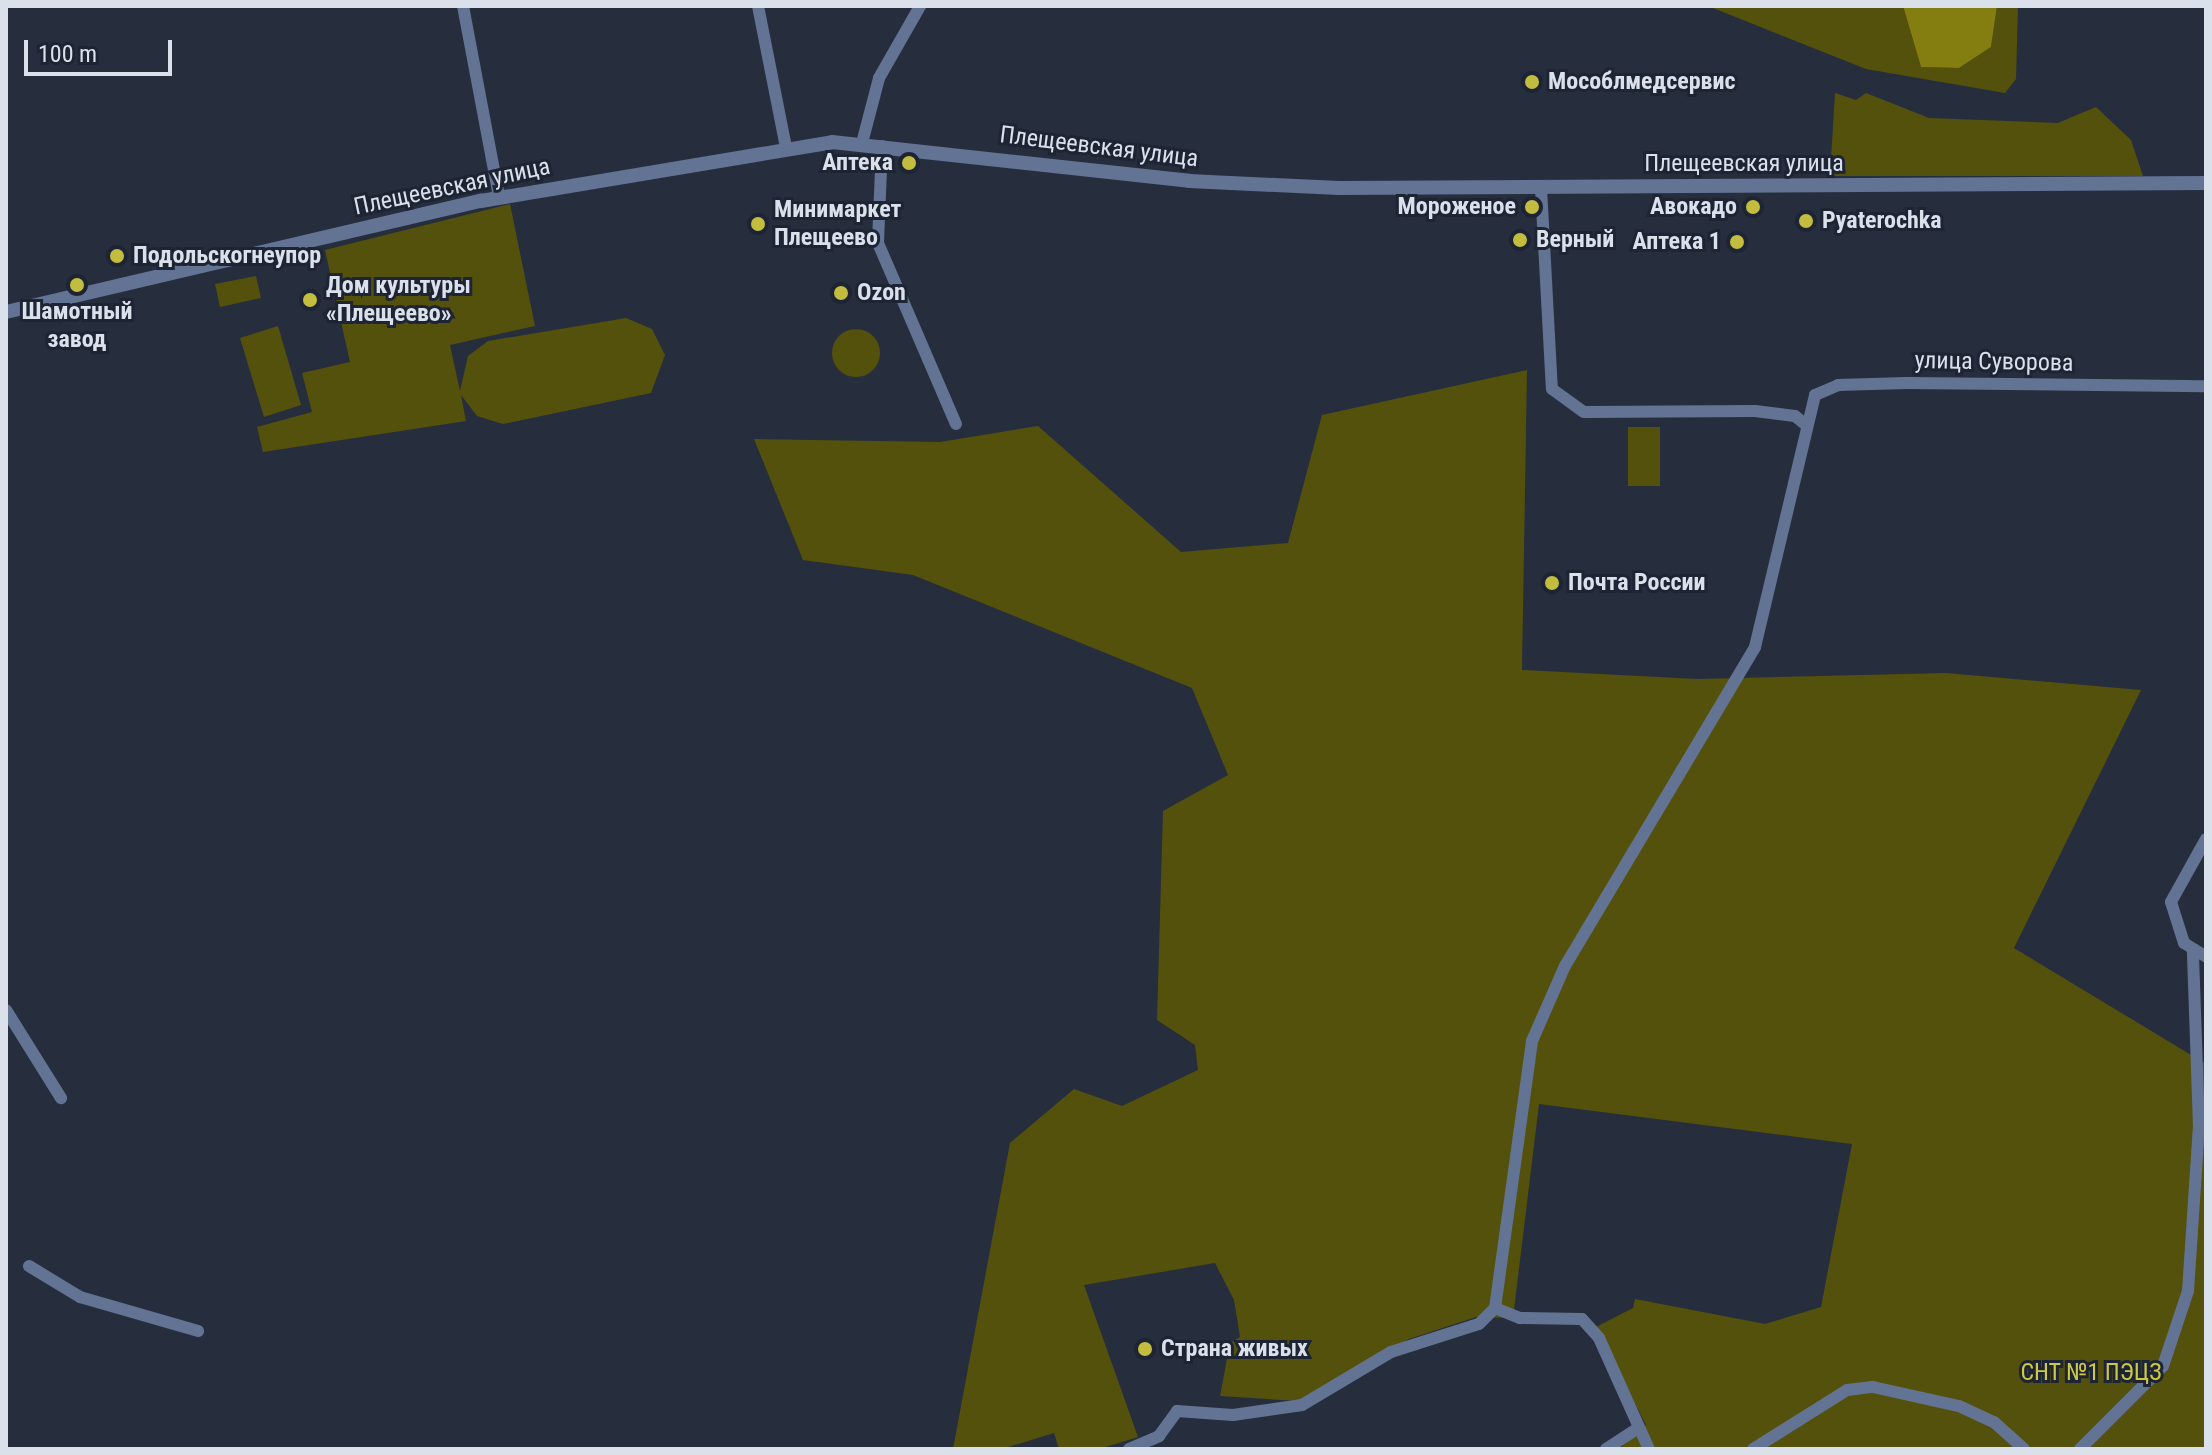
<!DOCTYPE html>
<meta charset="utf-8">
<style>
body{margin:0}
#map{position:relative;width:2212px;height:1455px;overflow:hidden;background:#262e3e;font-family:"Roboto Condensed",sans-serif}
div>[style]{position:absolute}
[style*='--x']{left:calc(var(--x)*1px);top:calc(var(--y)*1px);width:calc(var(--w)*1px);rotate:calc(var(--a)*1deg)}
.green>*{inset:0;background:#54510c}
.round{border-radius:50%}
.water>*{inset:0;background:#837e0f}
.minor>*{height:12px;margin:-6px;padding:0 6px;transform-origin:6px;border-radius:6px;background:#637393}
.tertiary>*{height:14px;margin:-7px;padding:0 7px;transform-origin:7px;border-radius:7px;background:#637393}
.dots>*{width:22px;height:22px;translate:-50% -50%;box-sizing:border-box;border:4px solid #1d2434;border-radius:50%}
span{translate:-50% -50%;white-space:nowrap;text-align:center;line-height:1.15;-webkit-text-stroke:6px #1d2434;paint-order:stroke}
.poi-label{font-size:24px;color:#dbe1eb;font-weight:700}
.left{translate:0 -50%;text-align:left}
.right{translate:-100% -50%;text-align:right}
.street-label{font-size:24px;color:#dbe1eb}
.park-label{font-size:24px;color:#cec843}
.frame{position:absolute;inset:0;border:8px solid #dbe1eb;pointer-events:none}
.scale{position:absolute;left:24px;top:40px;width:148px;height:36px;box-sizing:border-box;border:4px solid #dbe1eb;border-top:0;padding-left:10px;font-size:24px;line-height:28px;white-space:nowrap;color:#dbe1eb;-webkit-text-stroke:6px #1d2434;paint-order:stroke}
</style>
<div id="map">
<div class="green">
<div style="clip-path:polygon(1708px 6px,1903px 6px,1921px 67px,1959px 68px,1991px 47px,1997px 6px,2018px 6px,2016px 79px,2005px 93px,1866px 69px)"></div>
<div style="clip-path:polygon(1835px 93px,1856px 100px,1866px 93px,1929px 118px,2058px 123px,2096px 107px,2131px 140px,2143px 176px,1830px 176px)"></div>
<div style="clip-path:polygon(510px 204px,535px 326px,450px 345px,460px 391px,468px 356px,488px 341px,626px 318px,652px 329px,665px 355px,651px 393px,503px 424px,477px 416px,461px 395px,466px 421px,263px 452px,257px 427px,312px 412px,302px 373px,350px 362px,325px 250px)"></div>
<div style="clip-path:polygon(256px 276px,261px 298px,220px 307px,215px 284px)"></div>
<div style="clip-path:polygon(278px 326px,301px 405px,264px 417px,240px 338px)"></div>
<div class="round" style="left:832px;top:329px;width:48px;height:48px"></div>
<div style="clip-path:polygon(1527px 370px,1522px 670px,1697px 679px,1946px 673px,2141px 690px,2014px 948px,2206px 1064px,2206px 1449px,1619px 1449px,1646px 1425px,1596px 1327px,1633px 1308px,1635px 1299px,1765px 1324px,1821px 1307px,1852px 1144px,1539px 1104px,1513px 1318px,1476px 1317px,1409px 1339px,1300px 1401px,1220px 1396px,1230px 1343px,1240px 1337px,1234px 1300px,1215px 1263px,1084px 1285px,1138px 1437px,1099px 1449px,1059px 1449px,1054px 1433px,1002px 1449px,953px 1449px,1010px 1143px,1074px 1089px,1122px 1106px,1198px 1070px,1195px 1045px,1157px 1020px,1163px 811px,1228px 775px,1192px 688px,913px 575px,803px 560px,754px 439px,940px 442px,1038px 426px,1181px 552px,1288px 543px,1322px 415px)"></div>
<div style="clip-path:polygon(1628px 427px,1660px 427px,1660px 486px,1628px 486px)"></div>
</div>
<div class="water">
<div style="clip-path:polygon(1903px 6px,1997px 6px,1991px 47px,1959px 68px,1921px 67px)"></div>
</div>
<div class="minor">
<div style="--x:463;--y:6;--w:194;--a:79.3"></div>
<div style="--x:758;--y:6;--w:145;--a:78.8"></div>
<div style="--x:862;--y:143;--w:67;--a:-75.3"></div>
<div style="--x:879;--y:78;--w:83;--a:-60.3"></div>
<div style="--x:882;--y:146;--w:97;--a:92.4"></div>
<div style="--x:878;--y:243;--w:197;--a:66.7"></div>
<div style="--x:1541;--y:188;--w:201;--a:86.9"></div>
<div style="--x:1552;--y:389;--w:39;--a:36"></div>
<div style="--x:1584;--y:412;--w:171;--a:-0.3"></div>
<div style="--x:1755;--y:411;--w:40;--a:7.1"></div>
<div style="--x:1795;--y:416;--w:14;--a:39"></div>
<div style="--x:2206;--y:839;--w:72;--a:119.1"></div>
<div style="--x:2171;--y:902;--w:43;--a:72.4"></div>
<div style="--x:2184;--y:943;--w:26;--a:32"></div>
<div style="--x:6;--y:1010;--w:104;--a:58"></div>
<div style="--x:29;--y:1266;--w:60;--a:31.3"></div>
<div style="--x:80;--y:1297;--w:123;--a:16.1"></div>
<div style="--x:1495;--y:1308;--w:270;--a:-82.1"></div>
<div style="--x:1532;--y:1041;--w:82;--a:-66.3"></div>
<div style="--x:1565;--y:966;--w:371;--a:-59.2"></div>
<div style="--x:1755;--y:647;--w:259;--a:-76.6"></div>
<div style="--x:1815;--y:395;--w:25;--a:-23"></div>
<div style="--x:1838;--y:385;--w:68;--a:-1.7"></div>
<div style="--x:1906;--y:383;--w:300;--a:0.6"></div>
<div style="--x:1495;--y:1308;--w:27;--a:22"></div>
<div style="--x:1520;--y:1318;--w:62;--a:0.9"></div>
<div style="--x:1582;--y:1319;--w:25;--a:48"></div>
<div style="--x:1599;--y:1338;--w:122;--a:65.8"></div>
<div style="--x:1159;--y:1436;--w:31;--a:-54"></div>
<div style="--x:1177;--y:1411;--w:56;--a:4.1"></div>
<div style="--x:1233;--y:1415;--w:70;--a:-8.2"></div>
<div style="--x:1302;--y:1405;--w:104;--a:-30.8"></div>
<div style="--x:1391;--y:1352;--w:92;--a:-17.7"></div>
<div style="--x:1479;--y:1324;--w:23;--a:-45"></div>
<div style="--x:1129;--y:1449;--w:33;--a:-23"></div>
<div style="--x:1606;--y:1449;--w:38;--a:-33"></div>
<div style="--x:1753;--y:1449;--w:111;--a:-32.1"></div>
<div style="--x:1847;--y:1390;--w:26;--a:-7"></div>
<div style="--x:1873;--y:1387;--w:88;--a:12.5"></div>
<div style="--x:1959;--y:1406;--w:38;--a:25"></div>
<div style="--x:1994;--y:1422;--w:40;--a:42"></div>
<div style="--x:2080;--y:1449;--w:117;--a:-45"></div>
<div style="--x:2163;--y:1366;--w:79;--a:-71.6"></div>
<div style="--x:2188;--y:1291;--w:164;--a:-86.2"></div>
<div style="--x:2199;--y:1127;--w:176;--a:-92"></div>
</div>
<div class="tertiary">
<div style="--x:6;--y:312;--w:488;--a:-13.2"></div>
<div style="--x:481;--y:201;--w:356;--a:-9.5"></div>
<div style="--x:832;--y:142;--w:359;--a:6.2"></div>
<div style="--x:1189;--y:181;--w:150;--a:2.7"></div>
<div style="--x:1339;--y:188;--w:867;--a:-0.33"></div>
</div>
<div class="dots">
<div style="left:1532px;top:82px;background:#c3bd3f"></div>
<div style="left:909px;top:163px;background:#c3bd3f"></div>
<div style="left:1532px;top:207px;background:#c3bd3f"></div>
<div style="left:1753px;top:207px;background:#c3bd3f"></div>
<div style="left:1806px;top:221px;background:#c3bd3f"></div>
<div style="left:758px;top:224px;background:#c3bd3f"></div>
<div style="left:1520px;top:240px;background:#c3bd3f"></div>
<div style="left:1737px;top:242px;background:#c3bd3f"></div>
<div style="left:117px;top:256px;background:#c3bd3f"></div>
<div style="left:77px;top:285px;background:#c3bd3f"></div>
<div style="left:841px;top:293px;background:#c3bd3f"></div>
<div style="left:310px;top:300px;background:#c3bd3f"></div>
<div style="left:1552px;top:583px;background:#c3bd3f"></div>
<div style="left:1145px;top:1349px;background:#c3bd3f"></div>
</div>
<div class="poi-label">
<span class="left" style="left:1548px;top:82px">Мособлмедсервис</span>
<span class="right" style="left:893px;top:163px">Аптека</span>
<span class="right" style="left:1516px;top:207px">Мороженое</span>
<span class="right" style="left:1737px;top:207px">Авокадо</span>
<span class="left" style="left:774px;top:224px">Минимаркет<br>Плещеево</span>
<span class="left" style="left:1822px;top:221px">Pyaterochka</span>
<span class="left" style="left:1536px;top:240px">Верный</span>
<span class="right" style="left:1721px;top:242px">Аптека 1</span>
<span class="left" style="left:133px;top:256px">Подольскогнеупор</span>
<span class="left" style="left:326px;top:300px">Дом культуры<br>«Плещеево»</span>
<span class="left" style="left:857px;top:293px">Ozon</span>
<span style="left:77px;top:326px">Шамотный<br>завод</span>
<span class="left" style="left:1568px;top:583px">Почта России</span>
<span class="left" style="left:1161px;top:1349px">Страна живых</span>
</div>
<div class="street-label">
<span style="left:1099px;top:147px;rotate:7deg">Плещеевская улица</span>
<span style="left:1744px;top:164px">Плещеевская улица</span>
<span style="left:452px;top:187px;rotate:-12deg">Плещеевская улица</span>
<span style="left:1994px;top:362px;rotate:1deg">улица Суворова</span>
</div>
<div class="park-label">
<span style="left:2091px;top:1373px">СНТ №1 ПЭЦЗ</span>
</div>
<div class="frame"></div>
<div class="scale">100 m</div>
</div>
